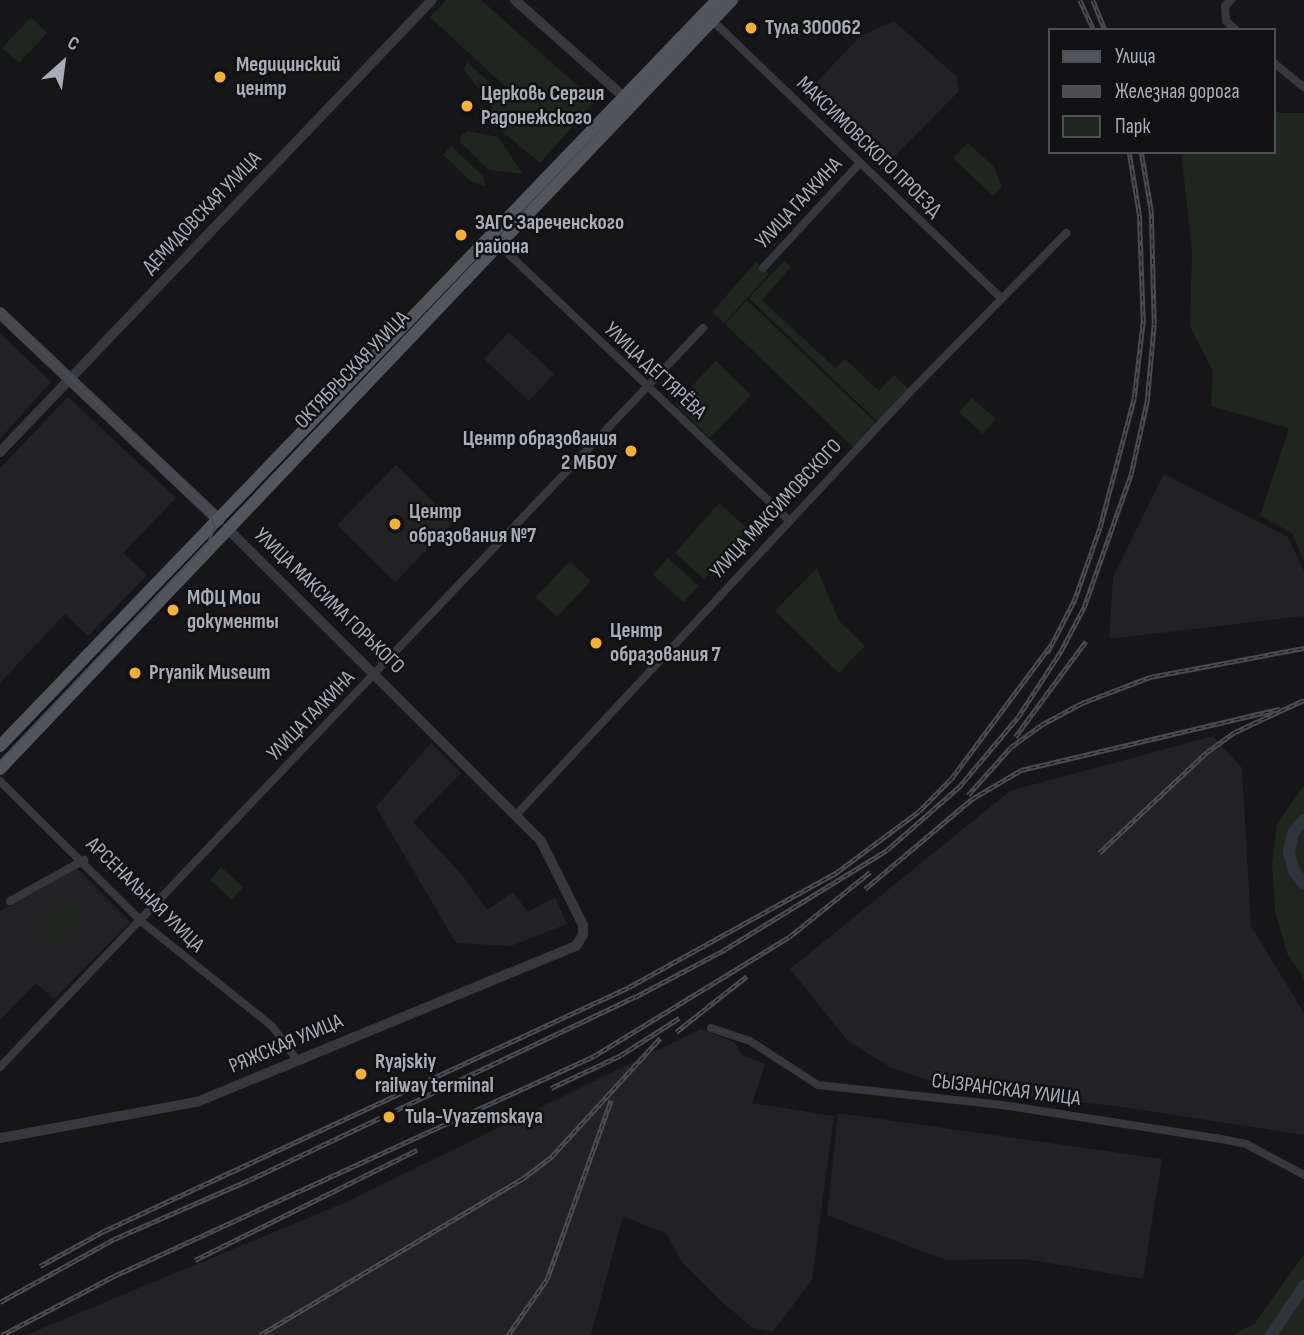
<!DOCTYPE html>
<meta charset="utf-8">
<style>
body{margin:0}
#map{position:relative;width:1304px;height:1335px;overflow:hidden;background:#161618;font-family:"Sofia Sans Condensed",sans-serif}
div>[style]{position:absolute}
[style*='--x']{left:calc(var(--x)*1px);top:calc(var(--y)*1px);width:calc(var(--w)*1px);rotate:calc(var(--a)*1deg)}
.built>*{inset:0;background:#222225}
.green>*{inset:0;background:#1e261f}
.river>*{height:12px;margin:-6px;padding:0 6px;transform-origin:6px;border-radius:6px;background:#2c353c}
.minor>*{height:8px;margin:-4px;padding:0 4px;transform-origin:4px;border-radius:4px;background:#37383d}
.tertiary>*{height:10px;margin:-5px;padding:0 5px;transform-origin:5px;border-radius:5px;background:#37383d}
.secondary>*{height:12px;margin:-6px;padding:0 6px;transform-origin:6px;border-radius:6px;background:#45474d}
.primary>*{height:12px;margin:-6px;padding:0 6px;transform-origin:6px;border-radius:6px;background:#53555c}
.tram>*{height:2px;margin:-1px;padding:0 1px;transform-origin:1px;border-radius:1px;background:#4a4c52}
.rail>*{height:4.5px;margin-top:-2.25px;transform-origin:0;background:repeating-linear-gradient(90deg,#111113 0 5px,#4a4c52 0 10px);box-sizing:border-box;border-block:2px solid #4a4c52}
.dots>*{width:19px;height:19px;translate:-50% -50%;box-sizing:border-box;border:4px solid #111113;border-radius:50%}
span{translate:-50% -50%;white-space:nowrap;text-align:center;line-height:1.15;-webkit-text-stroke:5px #111113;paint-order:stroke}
.poi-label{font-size:21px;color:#a8adb8;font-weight:700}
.left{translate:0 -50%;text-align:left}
.right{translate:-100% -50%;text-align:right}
.street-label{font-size:21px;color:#a8adb8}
.legend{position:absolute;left:1048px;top:28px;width:228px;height:126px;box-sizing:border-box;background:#111113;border:2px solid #4d4f55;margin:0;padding:9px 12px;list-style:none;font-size:21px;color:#a8adb8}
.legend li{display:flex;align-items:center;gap:14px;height:35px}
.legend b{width:35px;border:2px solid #4d4f55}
.north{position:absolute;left:28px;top:28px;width:70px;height:70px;-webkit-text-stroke:5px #111113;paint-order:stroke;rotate:28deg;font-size:19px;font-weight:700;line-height:28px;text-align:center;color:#a8adb8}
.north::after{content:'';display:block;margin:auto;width:24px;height:32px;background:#a8adb8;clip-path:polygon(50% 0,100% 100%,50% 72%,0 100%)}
</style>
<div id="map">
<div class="built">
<div style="clip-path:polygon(894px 21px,956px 76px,959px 91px,881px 170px,804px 96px,860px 36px)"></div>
<div style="clip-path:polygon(509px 332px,554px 374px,529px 401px,484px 359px)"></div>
<div style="clip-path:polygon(0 333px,51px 382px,0 439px)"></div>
<div style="clip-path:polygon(68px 397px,176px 498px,123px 553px,147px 575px,88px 636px,65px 614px,0 683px,0 468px)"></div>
<div style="clip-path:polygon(396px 465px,454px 522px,395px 582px,337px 525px)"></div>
<div style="clip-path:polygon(1164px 474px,1288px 537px,1304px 571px,1304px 616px,1109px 639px,1113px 577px)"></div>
<div style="clip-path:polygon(1213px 736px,1242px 768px,1251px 926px,1304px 1013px,1304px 1135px,1116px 1106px,956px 1090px,890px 1067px,848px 1041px,790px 969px,1010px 791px)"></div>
<div style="clip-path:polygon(431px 743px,461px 773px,413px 822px,463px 876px,487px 910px,513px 892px,528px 912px,555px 897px,567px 924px,511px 946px,456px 943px,376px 807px)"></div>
<div style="clip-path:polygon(77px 868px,130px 922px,54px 999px,36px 983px,0 1020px,0 911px)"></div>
<div style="clip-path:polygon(701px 1029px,734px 1042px,742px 1055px,765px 1064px,752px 1103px,834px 1116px,812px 1280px,773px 1332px,753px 1328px,723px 1303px,681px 1261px,667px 1234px,623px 1216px,591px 1335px,26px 1335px,344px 1203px)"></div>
<div style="clip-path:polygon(838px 1113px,1162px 1159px,1143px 1279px,1025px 1259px,946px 1260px,827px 1215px)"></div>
</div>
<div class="green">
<div style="clip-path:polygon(446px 0,481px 0,595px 101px,540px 163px,497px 127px,490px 103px,464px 70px,467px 62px,506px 98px,511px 92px,430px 17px)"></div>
<div style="clip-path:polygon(31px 17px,47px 33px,19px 63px,2px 48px)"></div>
<div style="clip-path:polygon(1274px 108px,1279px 113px,1304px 113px,1304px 561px,1292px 533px,1260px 516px,1289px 428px,1211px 406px,1213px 371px,1190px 326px,1192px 250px,1181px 152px,1274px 152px)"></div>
<div style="clip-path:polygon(468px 131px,498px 137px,523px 174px,489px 170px,460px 142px,461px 135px)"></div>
<div style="clip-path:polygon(968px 143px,994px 167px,1002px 187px,993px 196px,953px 158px)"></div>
<div style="clip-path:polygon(451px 146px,484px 177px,485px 186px,472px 182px,443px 155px)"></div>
<div style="clip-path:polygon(784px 261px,791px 267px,762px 300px,835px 368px,845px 359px,879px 391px,894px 375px,911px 391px,880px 424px,749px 298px)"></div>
<div style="clip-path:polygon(756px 262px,769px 274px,724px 323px,712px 312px)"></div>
<div style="clip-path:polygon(747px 300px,878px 425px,855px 449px,725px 324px)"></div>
<div style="clip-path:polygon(716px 361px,751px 395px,710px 438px,675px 404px)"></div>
<div style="clip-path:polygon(972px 398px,996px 419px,983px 434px,959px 412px)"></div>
<div style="clip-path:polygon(719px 503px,748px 529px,704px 579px,675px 553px)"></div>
<div style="clip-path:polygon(668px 558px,699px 586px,683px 602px,653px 575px)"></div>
<div style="clip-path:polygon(570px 561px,591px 581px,557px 617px,536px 597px)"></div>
<div style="clip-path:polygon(817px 568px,839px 621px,865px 646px,839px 673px,775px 611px)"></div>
<div style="clip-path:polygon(1304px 785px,1304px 979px,1287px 953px,1275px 911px,1272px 864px,1277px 824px)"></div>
<div style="clip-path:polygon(221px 867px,243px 887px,232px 900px,210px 880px)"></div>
<div style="clip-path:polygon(66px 899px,82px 914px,53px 944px,37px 929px)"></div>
<div style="clip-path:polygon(1304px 1254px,1304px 1335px,1233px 1335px,1255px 1323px)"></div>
</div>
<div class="river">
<div style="--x:1304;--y:820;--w:17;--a:130"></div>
<div style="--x:1293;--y:833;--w:19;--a:102"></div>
<div style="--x:1289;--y:852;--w:20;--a:75"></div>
<div style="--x:1294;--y:871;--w:16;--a:52"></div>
<div style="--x:1271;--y:1335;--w:59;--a:-56"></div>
</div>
<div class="minor">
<div style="--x:1231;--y:0;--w:8;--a:135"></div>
<div style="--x:1225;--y:6;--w:15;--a:86"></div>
<div style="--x:1226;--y:21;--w:13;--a:42"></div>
<div style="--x:712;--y:20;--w:402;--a:43.9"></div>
<div style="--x:1274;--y:63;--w:38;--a:39"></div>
<div style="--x:499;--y:245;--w:401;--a:43.5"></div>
<div style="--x:763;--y:268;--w:143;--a:-47.3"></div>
<div style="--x:0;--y:781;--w:200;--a:44.8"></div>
<div style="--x:142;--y:922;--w:166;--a:38.7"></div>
<div style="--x:272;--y:1026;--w:42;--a:53.7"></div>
<div style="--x:517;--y:814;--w:577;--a:-47.04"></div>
<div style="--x:910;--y:392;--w:223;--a:-45.5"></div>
<div style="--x:10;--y:901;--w:85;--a:-29"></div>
<div style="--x:711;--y:1028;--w:41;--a:18.4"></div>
<div style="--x:750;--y:1041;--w:81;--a:32.9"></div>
<div style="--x:818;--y:1085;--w:185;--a:6.2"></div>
<div style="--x:1002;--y:1105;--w:217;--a:8.8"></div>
<div style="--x:1216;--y:1138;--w:31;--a:11"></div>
<div style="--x:1246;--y:1144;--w:66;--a:28.1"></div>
<div style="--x:0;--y:1067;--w:1020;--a:-46.43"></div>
</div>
<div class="tertiary">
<div style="--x:515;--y:0;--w:147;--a:41.7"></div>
<div style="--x:0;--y:452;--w:625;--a:-46.3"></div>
<div style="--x:0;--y:1138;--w:200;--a:-10.4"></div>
<div style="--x:197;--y:1102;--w:410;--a:-22.4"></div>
<div style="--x:576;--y:946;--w:13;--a:-58"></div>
<div style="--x:583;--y:935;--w:10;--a:-90"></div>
<div style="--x:583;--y:925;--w:94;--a:-116.6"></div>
<div style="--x:541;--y:841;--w:443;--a:-135.1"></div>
</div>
<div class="secondary">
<div style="--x:0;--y:313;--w:301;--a:43.4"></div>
</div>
<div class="primary">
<div style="--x:0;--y:746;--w:1035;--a:-46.14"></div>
<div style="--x:0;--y:769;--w:1062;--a:-46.41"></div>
</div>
<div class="tram">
<div style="--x:0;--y:311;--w:284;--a:43.3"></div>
<div style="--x:207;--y:506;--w:23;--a:70"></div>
<div style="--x:215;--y:528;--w:14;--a:115"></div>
<div style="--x:209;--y:541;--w:303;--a:133.5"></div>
</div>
<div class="rail">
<div style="--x:1080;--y:0;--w:33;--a:65"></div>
<div style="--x:1093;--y:0;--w:32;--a:68"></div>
<div style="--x:1047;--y:653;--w:59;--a:-62.6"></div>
<div style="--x:1074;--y:601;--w:78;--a:-70.6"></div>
<div style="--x:1100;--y:527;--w:133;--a:-75.2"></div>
<div style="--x:1134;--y:398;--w:78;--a:-83.3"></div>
<div style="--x:1143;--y:321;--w:107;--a:-92.1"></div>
<div style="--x:1139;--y:214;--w:63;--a:-99.2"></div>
<div style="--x:1015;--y:737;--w:119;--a:-53.5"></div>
<div style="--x:968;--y:795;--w:64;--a:-48.1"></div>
<div style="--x:1011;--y:747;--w:37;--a:-36"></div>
<div style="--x:1041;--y:725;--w:47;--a:-28.2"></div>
<div style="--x:1082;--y:703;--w:73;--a:-20.9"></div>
<div style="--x:1150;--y:677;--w:157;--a:-10.7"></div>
<div style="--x:1099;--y:853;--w:148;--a:-43.1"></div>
<div style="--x:1207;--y:752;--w:34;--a:-36"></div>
<div style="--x:1235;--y:732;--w:76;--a:-24.9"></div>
<div style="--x:865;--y:889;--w:140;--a:-40.1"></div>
<div style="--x:972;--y:799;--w:57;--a:-30.6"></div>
<div style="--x:1021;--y:770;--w:266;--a:-13.3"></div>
<div style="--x:676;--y:1032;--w:90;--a:-38.3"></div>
<div style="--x:551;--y:1088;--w:77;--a:-25.2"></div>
<div style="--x:621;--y:1055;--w:69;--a:-32.5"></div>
<div style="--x:195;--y:1260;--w:248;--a:-26.4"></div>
<div style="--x:40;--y:1266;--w:73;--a:-28.7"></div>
<div style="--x:104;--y:1231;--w:579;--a:-24.93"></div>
<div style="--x:629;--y:987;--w:238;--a:-28.9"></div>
<div style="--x:837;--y:872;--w:102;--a:-36.6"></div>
<div style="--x:919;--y:811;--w:45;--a:-45"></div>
<div style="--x:951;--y:779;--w:167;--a:-53.3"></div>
<div style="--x:0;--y:1302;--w:130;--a:-28.9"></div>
<div style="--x:114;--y:1239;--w:147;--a:-23.6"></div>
<div style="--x:249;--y:1180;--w:427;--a:-25.4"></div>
<div style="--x:635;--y:997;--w:101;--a:-27.8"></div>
<div style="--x:724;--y:950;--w:191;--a:-31.5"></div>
<div style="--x:887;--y:850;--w:96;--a:-41.2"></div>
<div style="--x:959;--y:787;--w:92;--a:-49.9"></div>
<div style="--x:1018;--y:717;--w:79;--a:-56.9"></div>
<div style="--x:1061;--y:651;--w:50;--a:-62.4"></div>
<div style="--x:1084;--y:607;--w:141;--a:-70.5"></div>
<div style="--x:1131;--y:474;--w:75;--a:-77.6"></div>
<div style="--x:1147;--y:401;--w:77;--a:-84.8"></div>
<div style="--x:1154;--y:324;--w:113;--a:-91.5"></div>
<div style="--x:1151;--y:211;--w:60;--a:-99.6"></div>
<div style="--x:2;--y:1335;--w:127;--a:-27.8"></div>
<div style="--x:114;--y:1276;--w:528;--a:-24.62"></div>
<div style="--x:594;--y:1056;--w:228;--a:-31.4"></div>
<div style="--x:789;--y:937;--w:104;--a:-38.7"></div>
<div style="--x:260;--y:1335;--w:305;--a:-30.8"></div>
<div style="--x:522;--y:1179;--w:38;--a:-37"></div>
<div style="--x:552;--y:1156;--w:160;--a:-47.5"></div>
<div style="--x:508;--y:1335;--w:68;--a:-55.1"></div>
<div style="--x:547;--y:1279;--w:190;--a:-70.3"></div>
</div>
<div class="dots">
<div style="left:751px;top:28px;background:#f2b134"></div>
<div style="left:220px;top:77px;background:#f2b134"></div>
<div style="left:467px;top:106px;background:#f2b134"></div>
<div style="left:461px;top:235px;background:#f2b134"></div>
<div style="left:631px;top:451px;background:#f2b134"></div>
<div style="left:395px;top:524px;background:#f2b134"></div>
<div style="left:173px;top:610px;background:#f2b134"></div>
<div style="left:596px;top:643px;background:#f2b134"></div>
<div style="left:135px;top:673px;background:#f2b134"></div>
<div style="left:361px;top:1074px;background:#f2b134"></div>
<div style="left:389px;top:1117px;background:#f2b134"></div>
</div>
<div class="poi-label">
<span class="left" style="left:765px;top:28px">Тула 300062</span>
<span class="left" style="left:236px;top:77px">Медицинский<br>центр</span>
<span class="left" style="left:481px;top:106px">Церковь Сергия<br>Радонежского</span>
<span class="left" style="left:475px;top:235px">ЗАГС Зареченского<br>района</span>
<span class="right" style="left:617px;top:451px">Центр образования<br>2 МБОУ</span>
<span class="left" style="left:409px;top:524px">Центр<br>образования №7</span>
<span class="left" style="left:187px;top:610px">МФЦ Мои<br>документы</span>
<span class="left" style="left:610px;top:643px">Центр<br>образования 7</span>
<span class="left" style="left:149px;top:673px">Pryanik Museum</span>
<span class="left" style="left:375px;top:1074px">Ryajskiy<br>railway terminal</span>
<span class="left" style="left:405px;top:1117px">Tula-Vyazemskaya</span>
</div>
<div class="street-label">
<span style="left:869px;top:147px;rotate:44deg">МАКСИМОВСКОГО ПРОЕЗД</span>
<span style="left:799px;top:203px;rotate:-47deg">УЛИЦА ГАЛКИНА</span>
<span style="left:202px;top:213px;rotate:-46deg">ДЕМИДОВСКАЯ УЛИЦА</span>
<span style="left:352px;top:370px;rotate:-46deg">ОКТЯБРЬСКАЯ УЛИЦА</span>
<span style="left:655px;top:371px;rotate:43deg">УЛИЦА ДЕГТЯРЁВА</span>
<span style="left:776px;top:509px;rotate:-47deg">УЛИЦА МАКСИМОВСКОГО</span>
<span style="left:329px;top:601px;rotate:44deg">УЛИЦА МАКСИМА ГОРЬКОГО</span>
<span style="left:311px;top:716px;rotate:-46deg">УЛИЦА ГАЛКИНА</span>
<span style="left:145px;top:895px;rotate:44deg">АРСЕНАЛЬНАЯ УЛИЦА</span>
<span style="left:286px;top:1044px;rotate:-23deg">РЯЖСКАЯ УЛИЦА</span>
<span style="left:1006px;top:1090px;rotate:7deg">СЫЗРАНСКАЯ УЛИЦА</span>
</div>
<ul class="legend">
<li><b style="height:9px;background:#53555c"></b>Улица</li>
<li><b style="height:9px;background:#4a4c52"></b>Железная дорога</li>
<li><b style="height:19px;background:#1e261f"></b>Парк</li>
</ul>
<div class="north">С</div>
</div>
